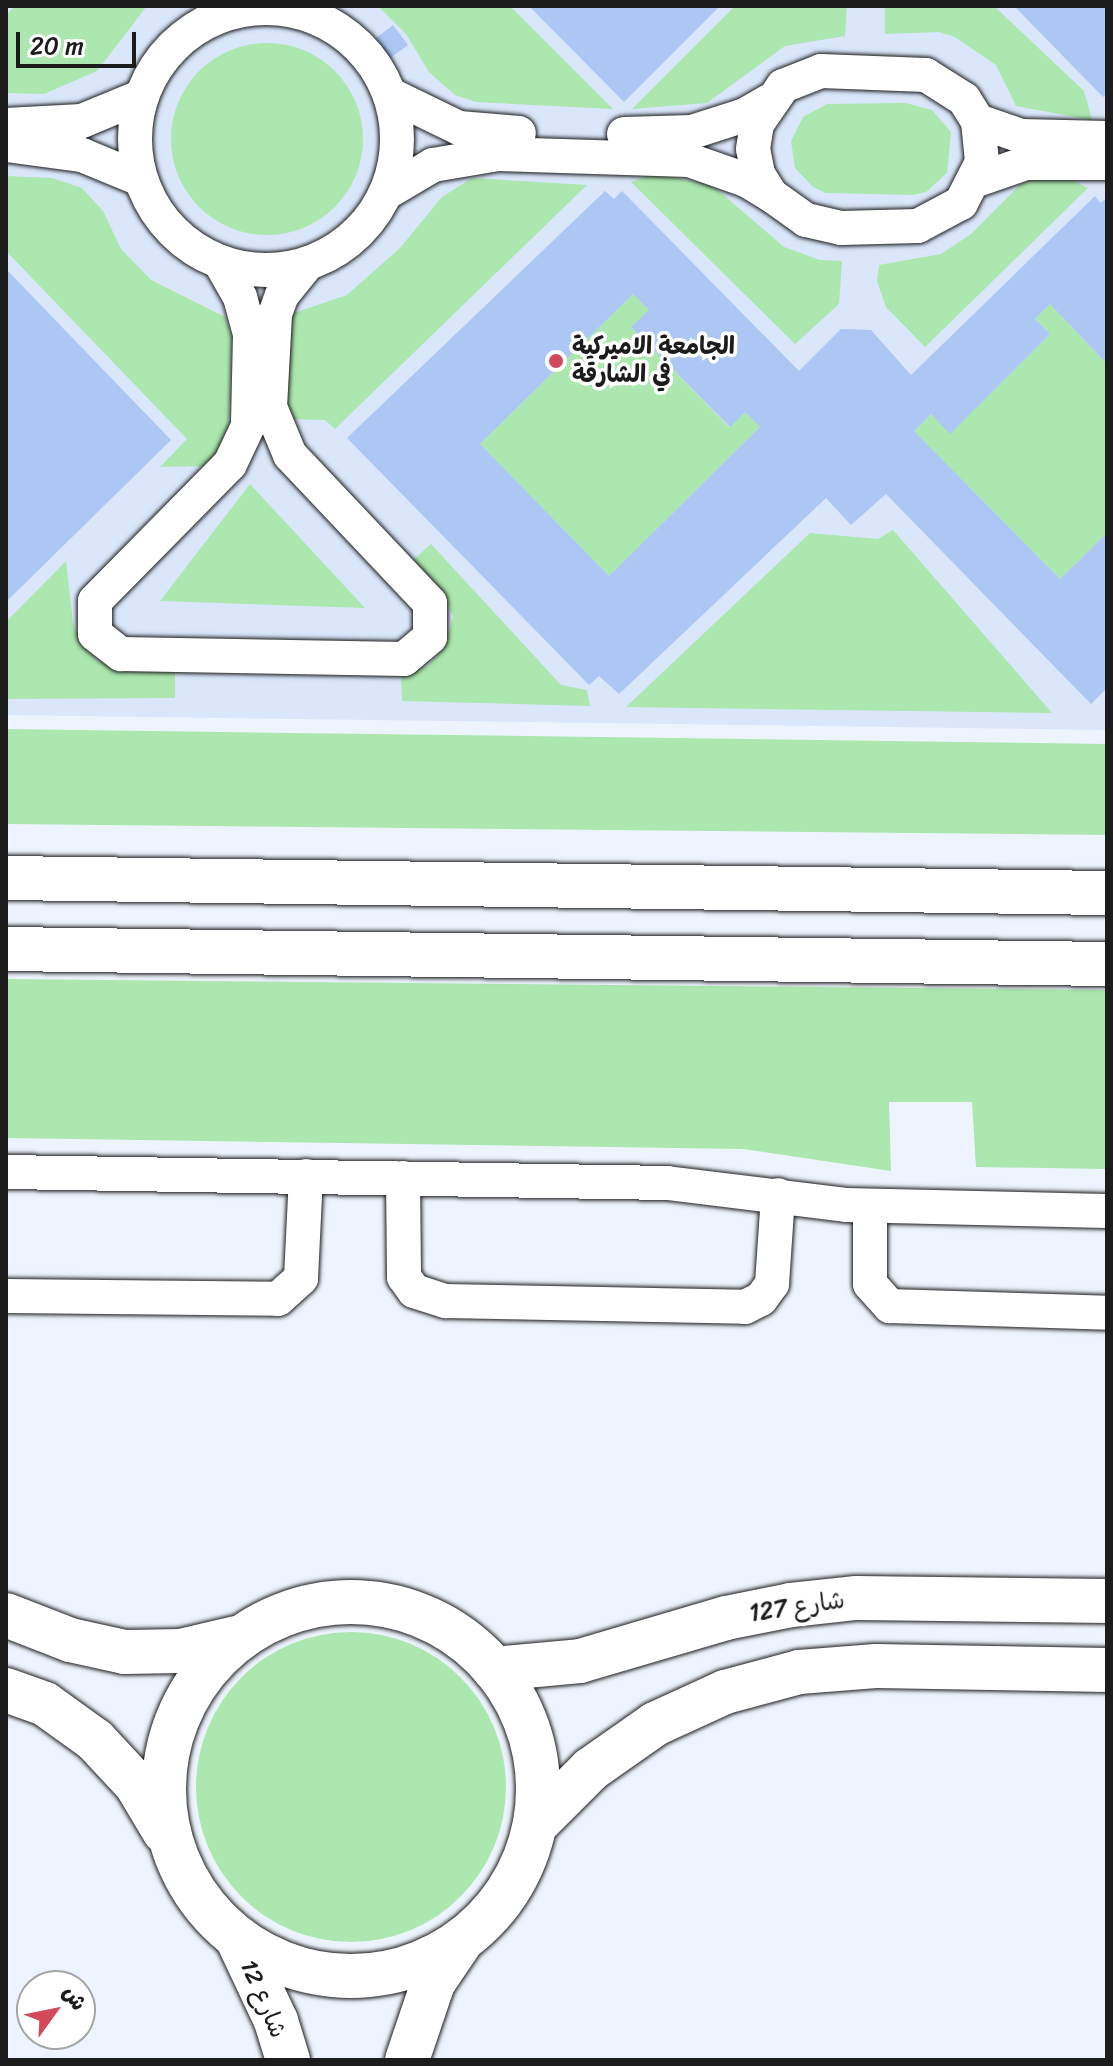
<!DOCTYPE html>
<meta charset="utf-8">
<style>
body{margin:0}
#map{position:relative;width:1113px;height:2066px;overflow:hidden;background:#eef4fd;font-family:Sriracha,"Playpen Sans Arabic",sans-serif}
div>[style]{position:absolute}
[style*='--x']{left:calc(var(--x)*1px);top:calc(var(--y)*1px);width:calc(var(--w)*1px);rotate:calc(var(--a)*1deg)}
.built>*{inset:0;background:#dae6fa}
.green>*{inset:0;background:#abe7ae}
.round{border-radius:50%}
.building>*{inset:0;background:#acc7f4}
.roads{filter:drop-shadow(0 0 2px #1c1c1c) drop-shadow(0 0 2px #1c1c1c)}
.street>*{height:34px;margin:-17px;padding:0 17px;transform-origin:17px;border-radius:17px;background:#fff}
.street>.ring{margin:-17px;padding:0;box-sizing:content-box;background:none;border:34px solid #fff;border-radius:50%}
.secondary>*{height:44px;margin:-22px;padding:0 22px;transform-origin:22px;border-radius:22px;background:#fff}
.secondary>.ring{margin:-22px;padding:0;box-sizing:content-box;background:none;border:44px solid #fff;border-radius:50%}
.dots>*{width:22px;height:22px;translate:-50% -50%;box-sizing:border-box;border:4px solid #fff;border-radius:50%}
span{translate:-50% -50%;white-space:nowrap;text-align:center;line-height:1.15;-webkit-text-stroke:7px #fff;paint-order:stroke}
.poi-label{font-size:24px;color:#1c1c1c;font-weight:700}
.left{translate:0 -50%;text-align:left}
.street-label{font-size:24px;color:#1c1c1c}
.frame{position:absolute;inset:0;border:8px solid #1c1c1c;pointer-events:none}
.north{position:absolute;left:16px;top:1970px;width:80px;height:80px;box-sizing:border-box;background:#fff;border:2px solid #a4a4a4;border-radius:50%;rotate:57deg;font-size:22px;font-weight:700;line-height:32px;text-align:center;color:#1c1c1c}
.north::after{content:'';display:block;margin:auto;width:28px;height:36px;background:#d1495b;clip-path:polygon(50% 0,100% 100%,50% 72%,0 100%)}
.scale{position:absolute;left:16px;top:32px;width:120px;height:36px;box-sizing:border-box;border:4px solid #1c1c1c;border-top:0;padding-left:10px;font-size:24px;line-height:28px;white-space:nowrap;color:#1c1c1c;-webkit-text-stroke:6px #fff;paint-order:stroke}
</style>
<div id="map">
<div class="built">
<div style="clip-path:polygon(6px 6px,1107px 6px,1107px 730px,6px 715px)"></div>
</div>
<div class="green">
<div style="clip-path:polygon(15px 6px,147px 6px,97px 71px,44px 94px,6px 93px,6px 15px)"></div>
<div style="clip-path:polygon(378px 6px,510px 6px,613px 109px,476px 102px,455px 95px,429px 72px,406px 34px)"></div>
<div style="clip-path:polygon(735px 6px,847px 6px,845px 36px,785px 46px,707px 103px,632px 109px)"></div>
<div style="clip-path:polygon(885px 6px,994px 6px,1084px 91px,1092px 120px,1016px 106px,996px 65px,955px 37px,939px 32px,885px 34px)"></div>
<div class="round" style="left:171px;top:43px;width:192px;height:192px"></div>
<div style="clip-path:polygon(827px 104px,906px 103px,932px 110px,951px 132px,947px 173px,926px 192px,912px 195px,826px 193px,813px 187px,795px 168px,791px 141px,803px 117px)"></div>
<div style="clip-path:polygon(655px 173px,713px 186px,784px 247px,820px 260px,842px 261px,839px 304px,795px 344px,631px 182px)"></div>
<div style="clip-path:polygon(1062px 175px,1088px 188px,925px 347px,886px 307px,877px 281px,879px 265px,941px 254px,971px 234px,1024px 181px)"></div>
<div style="clip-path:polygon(6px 176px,52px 178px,82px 188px,103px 211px,121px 249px,151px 280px,225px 317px,232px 337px,228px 438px,209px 466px,160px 467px,187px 439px,6px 251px)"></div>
<div style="clip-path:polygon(472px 178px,587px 185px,335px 429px,325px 420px,285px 419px,291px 314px,347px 295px,400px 248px,442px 197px)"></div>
<div style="clip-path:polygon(633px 294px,649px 310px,632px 328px,729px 427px,745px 412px,760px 427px,609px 576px,480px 444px)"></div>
<div style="clip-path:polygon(1050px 304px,1107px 364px,1107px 533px,1060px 579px,914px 431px,931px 414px,950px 433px,1050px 334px,1035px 319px)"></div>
<div style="clip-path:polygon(250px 484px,365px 608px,160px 601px)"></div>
<div style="clip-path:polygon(893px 530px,1052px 713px,626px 707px,810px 533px,878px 539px)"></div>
<div style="clip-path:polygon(431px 544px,561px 685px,587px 690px,590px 706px,402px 701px,401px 673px,428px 666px,445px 646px,453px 616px,440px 588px,411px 562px)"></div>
<div style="clip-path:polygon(66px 561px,73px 623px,82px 644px,98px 661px,175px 669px,175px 698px,6px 699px,6px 622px)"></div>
<div style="clip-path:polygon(6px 729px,1107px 744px,1107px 835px,6px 824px)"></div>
<div style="clip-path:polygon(6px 979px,1107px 990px,1107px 1169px,976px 1167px,972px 1102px,889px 1102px,891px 1171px,743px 1149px,6px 1138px)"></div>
<div class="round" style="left:196px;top:1632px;width:310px;height:310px"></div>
</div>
<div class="building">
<div style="clip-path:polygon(529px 6px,720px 6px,624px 102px)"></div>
<div style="clip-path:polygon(1014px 6px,1107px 6px,1107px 93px,1103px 97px)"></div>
<div style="clip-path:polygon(393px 25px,408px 45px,390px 58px,376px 38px)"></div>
<div style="clip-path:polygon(evenodd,605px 191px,614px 199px,622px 191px,799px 371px,841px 329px,871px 330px,911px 375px,1095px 196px,1100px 203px,1107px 198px,1107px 364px,1050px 304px,1035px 319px,1050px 334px,950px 434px,931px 414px,914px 431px,1060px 579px,1107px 533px,1107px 688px,1091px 704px,886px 494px,851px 525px,826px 498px,619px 694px,599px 676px,589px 685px,347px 438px,605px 191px,633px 294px,649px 310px,631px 327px,730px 427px,745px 412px,760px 427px,609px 576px,480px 444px,633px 294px)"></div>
<div style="clip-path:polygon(6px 269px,171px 440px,6px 602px)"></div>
</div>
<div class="roads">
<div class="street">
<div class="ring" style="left:135px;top:8px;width:228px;height:228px"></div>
<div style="--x:821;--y:71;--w:105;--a:2.2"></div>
<div style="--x:926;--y:75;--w:45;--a:32.3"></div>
<div style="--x:964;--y:99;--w:26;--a:58"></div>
<div style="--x:978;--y:121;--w:41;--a:84.4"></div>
<div style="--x:982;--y:162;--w:46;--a:117.1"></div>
<div style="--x:961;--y:203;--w:49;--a:151.9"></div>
<div style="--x:918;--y:226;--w:77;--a:178.5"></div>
<div style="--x:841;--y:228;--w:36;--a:-167"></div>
<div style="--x:806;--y:220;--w:43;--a:-144.5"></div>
<div style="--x:771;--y:195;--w:25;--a:-122"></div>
<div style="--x:758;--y:174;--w:25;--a:-101"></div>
<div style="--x:753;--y:149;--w:25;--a:-81"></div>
<div style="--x:757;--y:124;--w:46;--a:-55.6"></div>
<div style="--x:783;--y:86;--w:41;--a:-21.5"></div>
<div style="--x:391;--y:95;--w:76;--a:25.9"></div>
<div style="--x:459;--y:128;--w:60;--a:4.8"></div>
<div style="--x:978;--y:121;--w:46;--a:19.2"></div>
<div style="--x:1021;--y:136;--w:86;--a:1.3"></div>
<div style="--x:6;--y:125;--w:76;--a:-3"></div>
<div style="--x:82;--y:121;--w:63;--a:-22.5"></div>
<div style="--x:624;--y:134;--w:68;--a:-1.7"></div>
<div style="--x:692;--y:132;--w:56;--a:-17.8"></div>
<div style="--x:745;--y:115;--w:28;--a:-30"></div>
<div style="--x:6;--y:145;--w:77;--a:7.5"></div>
<div style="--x:82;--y:155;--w:63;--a:22.5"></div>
<div style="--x:977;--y:180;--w:52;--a:-19.1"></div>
<div style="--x:1026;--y:163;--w:81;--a:0"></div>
<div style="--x:389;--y:191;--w:51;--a:-30.6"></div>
<div style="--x:433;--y:165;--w:66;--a:-9.6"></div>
<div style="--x:498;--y:154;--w:191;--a:1.8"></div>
<div style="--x:689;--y:160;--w:60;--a:19.3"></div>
<div style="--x:746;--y:180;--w:29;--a:31"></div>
<div style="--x:220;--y:262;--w:40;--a:60.3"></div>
<div style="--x:240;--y:297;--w:39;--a:75"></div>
<div style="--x:250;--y:335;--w:91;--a:91.3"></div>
<div style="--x:248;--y:426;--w:42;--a:115.3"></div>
<div style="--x:230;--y:464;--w:192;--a:134.6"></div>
<div style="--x:95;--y:601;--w:33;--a:90"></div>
<div style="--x:95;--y:634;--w:33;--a:38"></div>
<div style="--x:121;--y:654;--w:283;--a:1"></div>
<div style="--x:404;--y:659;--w:34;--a:-40"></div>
<div style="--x:430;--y:637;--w:34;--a:-90"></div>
<div style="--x:430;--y:603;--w:204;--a:-133.4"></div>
<div style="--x:290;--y:455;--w:52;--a:-112.6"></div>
<div style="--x:270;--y:407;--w:93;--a:-86.9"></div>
<div style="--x:275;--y:314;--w:20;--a:-70"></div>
<div style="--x:282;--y:295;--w:38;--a:-51"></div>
<div style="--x:6;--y:1172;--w:661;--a:0.95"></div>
<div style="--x:667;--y:1183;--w:180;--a:7"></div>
<div style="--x:846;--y:1205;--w:261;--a:1.3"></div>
<div style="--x:403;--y:1178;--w:99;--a:89.4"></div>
<div style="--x:404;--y:1277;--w:17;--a:54"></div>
<div style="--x:414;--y:1291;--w:33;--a:18"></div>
<div style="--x:445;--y:1301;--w:300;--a:1.1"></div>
<div style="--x:745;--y:1307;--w:18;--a:-27"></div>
<div style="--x:761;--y:1299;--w:19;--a:-54"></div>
<div style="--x:772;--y:1284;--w:89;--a:-86.1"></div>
<div style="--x:870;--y:1206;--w:78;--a:90"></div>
<div style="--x:870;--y:1284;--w:30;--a:48"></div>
<div style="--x:890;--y:1306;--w:217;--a:1.8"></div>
<div style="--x:6;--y:1296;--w:272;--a:0.6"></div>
<div style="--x:278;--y:1299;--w:31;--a:-42"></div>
<div style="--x:301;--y:1278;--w:102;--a:-87.2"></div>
</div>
<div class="secondary">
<div style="--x:6;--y:878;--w:1101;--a:0.78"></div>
<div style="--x:6;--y:949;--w:1101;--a:0.78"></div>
<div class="ring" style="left:164px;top:1602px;width:330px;height:330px"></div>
<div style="--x:6;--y:1615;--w:69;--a:21.3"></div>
<div style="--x:70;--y:1640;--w:56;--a:12.3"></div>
<div style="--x:125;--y:1652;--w:56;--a:-1"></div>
<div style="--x:181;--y:1651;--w:57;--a:-13.3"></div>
<div style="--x:494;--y:1669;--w:86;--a:-5.3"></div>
<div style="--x:580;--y:1661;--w:152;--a:-16.4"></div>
<div style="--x:726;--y:1618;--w:66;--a:-11.3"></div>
<div style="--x:791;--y:1605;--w:66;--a:-6.1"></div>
<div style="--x:857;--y:1598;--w:250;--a:0.7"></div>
<div style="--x:6;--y:1690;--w:41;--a:19.7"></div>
<div style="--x:45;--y:1704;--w:62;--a:35.8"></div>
<div style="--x:95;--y:1740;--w:60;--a:47"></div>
<div style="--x:136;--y:1784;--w:55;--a:59.2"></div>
<div style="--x:535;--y:1825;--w:79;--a:-45"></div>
<div style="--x:591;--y:1769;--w:78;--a:-35.1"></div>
<div style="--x:655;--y:1724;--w:77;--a:-24.6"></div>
<div style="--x:725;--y:1692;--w:77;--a:-15.1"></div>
<div style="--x:799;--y:1672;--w:77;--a:-4.5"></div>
<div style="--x:876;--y:1666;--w:231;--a:1"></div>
<div style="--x:237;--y:1938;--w:92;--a:64.8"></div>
<div style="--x:276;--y:2021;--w:41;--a:72.9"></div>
<div style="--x:407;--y:2060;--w:81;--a:-71.3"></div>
<div style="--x:433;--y:1983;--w:48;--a:-56"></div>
</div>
</div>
<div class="dots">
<div style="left:556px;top:361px;background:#d1495b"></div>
</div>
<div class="poi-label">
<span class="left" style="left:572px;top:361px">الجامعة الاميركية<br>في الشارقة</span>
</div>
<div class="street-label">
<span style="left:797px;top:1607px;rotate:-8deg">شارع 127</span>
<span style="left:263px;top:1999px;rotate:67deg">شارع 12</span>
</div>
<div class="frame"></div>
<div class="north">ش</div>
<div class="scale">20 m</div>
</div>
